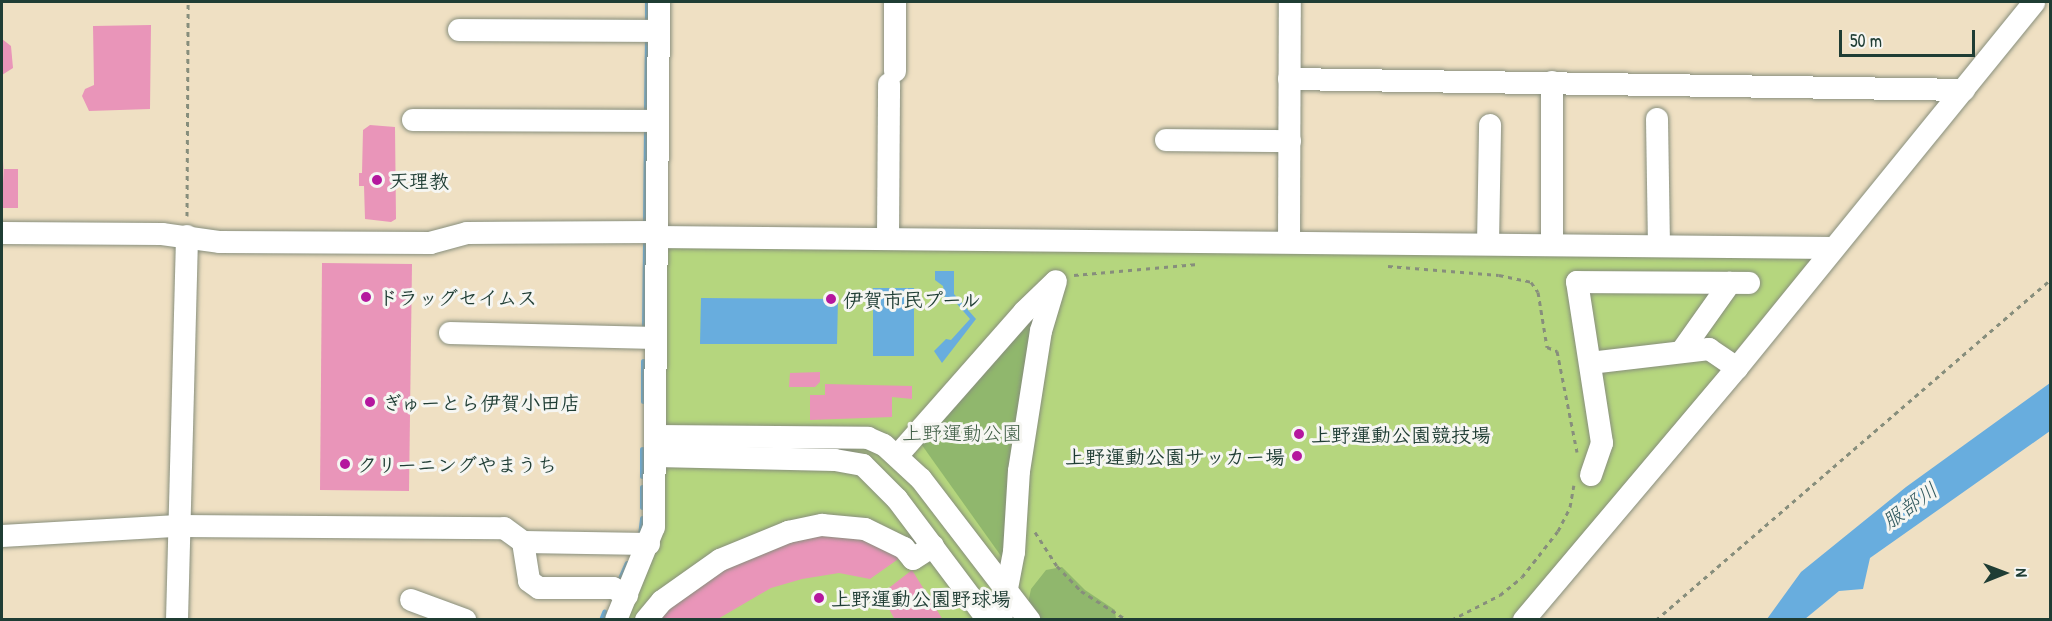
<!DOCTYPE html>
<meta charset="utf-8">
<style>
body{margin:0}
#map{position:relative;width:2052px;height:621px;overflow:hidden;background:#efe0c3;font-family:"Patrick Hand","Klee One",sans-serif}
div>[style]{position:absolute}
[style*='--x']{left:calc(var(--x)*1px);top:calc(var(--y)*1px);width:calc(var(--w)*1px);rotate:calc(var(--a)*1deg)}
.green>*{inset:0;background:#b5d67e}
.forest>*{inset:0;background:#90b76d}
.water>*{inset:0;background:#68adde}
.stream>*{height:5px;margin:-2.5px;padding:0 2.5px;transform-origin:2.5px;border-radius:2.5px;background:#68adde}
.building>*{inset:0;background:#e995b9}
.path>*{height:3px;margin-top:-1.5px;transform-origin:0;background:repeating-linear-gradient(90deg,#878e7c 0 4.5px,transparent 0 9px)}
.roads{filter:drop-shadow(0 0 2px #878e7c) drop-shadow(0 0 2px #878e7c)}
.minor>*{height:22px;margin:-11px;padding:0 11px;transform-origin:11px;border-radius:11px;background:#fff}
.dots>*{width:16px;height:16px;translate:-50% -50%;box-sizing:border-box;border:3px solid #f6f6f2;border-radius:50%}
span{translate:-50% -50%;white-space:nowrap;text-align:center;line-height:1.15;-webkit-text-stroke:6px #f6f6f2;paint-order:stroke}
.poi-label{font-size:20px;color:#1f3d34;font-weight:700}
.left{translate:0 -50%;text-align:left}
.right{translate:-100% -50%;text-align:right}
.park-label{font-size:20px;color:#3d5c43}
.water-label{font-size:21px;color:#31595e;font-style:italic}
.frame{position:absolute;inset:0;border:3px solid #1f3d34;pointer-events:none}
.north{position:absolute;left:1974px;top:543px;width:60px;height:60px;-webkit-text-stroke:4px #f6f6f2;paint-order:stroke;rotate:89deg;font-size:16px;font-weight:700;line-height:24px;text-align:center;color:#1f3d34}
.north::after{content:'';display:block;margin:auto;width:21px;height:27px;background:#1f3d34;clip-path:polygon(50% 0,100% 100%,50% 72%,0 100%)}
.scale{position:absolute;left:1839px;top:30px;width:136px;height:27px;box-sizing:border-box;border:3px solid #1f3d34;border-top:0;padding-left:8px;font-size:18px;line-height:21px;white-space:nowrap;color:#1f3d34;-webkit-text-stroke:4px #f6f6f2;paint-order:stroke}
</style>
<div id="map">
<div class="green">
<div style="clip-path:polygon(665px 245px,1814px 256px,1589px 531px,1511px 619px,618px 620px,652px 545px)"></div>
</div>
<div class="forest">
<div style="clip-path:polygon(1047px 296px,1006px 563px,919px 441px)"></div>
<div style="clip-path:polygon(1062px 567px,1085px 590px,1115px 610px,1116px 619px,1036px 619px,1027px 608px,1031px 589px,1046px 570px)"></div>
</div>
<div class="water">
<div style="clip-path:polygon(935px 271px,954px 271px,954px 294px,976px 319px,942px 363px,934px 351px,946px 339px,951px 340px,970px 319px,952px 298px,945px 298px,943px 286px,935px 280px)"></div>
<div style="clip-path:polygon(873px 288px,914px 288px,914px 356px,873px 356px)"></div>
<div style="clip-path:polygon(701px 298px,838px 299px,837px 344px,700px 344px)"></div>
<div style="clip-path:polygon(2050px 383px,2050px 431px,1870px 558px,1863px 589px,1839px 591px,1805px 619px,1767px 619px,1801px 572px,1906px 487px)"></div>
</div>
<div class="stream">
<div style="--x:647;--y:21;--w:19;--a:-90"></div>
<div style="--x:646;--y:111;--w:71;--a:-89.2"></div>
<div style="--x:645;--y:226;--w:95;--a:-89.4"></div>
<div style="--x:644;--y:329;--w:88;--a:-89.3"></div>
<div style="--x:643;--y:401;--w:40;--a:-90"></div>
<div style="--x:642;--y:476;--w:27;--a:-90"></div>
<div style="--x:642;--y:507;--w:20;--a:-90"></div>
<div style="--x:640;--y:535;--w:17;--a:-83"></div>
<div style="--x:617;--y:585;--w:24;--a:-66"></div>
<div style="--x:601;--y:620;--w:9;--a:-69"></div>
</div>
<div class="building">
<div style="clip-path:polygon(151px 25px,150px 109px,89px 111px,82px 96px,85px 89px,94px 85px,93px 26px)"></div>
<div style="clip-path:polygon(2px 39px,11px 46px,13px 68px,2px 75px)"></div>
<div style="clip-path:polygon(370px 125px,395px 127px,396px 219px,391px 222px,365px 219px,364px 186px,359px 186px,359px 173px,362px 173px,363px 130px)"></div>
<div style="clip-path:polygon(4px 159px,4px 169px,18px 169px,18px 208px,2px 208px)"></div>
<div style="clip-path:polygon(322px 263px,412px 264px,409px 491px,320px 490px)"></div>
<div style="clip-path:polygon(820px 372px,820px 382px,815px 387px,789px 387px,790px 373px)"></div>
<div style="clip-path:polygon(825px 384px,912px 386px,912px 399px,892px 397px,892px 417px,810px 420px,810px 395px,825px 395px)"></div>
<div style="clip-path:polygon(854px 531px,904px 555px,870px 579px,839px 573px,802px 579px,771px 588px,716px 620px,653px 620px,687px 590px,777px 540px)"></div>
<div style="clip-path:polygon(912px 570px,943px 620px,895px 620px,881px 594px)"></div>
</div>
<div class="path">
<div style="--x:187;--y:216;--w:214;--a:-89.7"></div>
<div style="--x:1388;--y:266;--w:111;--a:4.6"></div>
<div style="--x:1499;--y:275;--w:33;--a:12"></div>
<div style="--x:1531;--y:282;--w:12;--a:55"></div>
<div style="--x:1538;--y:292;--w:56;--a:80.7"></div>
<div style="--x:1547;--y:347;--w:11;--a:22"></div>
<div style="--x:1557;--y:351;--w:103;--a:78.8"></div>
<div style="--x:1074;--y:275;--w:124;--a:-5.1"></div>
<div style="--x:1035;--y:532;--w:40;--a:57.1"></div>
<div style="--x:1057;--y:566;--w:35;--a:46"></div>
<div style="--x:1081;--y:591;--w:54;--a:32.2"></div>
<div style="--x:1451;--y:620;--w:55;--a:-27"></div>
<div style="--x:1500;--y:595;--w:28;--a:-39"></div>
<div style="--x:1522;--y:577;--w:58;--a:-52"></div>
<div style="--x:1558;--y:531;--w:27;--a:-63"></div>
<div style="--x:1570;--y:507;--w:22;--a:-80"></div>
<div style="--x:1656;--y:620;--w:520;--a:-40.79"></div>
</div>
<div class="roads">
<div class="minor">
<div style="--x:895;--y:2;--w:69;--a:90"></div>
<div style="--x:459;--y:30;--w:199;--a:0.3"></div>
<div style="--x:1289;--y:79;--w:675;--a:0.93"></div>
<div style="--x:1657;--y:119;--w:126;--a:89.1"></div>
<div style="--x:413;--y:120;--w:244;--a:0.2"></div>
<div style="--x:1166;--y:140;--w:124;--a:0.5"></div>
<div style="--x:2;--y:233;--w:160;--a:0.4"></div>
<div style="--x:162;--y:234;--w:59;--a:7.9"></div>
<div style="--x:220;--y:242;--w:210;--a:0.3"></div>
<div style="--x:430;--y:243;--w:38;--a:-15"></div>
<div style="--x:467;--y:233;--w:188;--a:-0.3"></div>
<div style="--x:655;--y:237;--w:1179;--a:0.53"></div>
<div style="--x:888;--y:238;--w:154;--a:-89.6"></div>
<div style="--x:1289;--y:242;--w:240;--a:-89.8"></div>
<div style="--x:1488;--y:244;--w:119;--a:-89"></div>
<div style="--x:1552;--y:245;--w:163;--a:-90"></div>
<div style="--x:450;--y:333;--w:205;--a:1.4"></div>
<div style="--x:1681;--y:352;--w:85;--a:-54.6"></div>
<div style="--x:1590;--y:363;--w:120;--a:-6.7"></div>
<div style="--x:1709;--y:349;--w:34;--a:34"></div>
<div style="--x:656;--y:436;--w:212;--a:0.5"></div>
<div style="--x:868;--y:438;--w:17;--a:24"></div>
<div style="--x:884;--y:445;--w:50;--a:42.6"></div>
<div style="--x:921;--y:479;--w:178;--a:52.5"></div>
<div style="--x:898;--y:455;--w:191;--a:-48.6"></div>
<div style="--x:1024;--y:312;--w:43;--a:-44.1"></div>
<div style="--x:656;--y:456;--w:179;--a:1.3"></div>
<div style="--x:835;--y:460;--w:28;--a:10"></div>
<div style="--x:863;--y:465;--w:48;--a:45"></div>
<div style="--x:897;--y:499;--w:151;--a:53.1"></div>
<div style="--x:1591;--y:475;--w:34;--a:-71"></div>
<div style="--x:1602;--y:443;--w:163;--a:-98.8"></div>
<div style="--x:1577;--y:282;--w:172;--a:0.3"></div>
<div style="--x:2;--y:536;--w:176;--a:-3.3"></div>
<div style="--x:178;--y:526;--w:326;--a:0.4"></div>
<div style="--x:504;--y:528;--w:24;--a:36"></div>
<div style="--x:523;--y:542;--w:39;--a:81"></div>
<div style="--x:529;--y:581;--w:12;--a:35"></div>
<div style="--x:539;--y:588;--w:74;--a:0"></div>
<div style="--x:613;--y:588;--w:16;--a:27"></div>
<div style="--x:523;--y:542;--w:126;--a:0.9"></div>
<div style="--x:411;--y:600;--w:58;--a:20.3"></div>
<div style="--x:177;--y:620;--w:384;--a:-88.5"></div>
<div style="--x:616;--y:620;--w:100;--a:-67.8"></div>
<div style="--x:654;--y:527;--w:525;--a:-89.45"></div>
<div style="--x:646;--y:620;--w:25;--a:-50"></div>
<div style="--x:662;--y:601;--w:71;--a:-35.3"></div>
<div style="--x:720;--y:560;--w:74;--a:-22.4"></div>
<div style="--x:788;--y:532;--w:35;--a:-12"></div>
<div style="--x:822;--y:525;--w:43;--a:5.3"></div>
<div style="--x:865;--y:529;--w:43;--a:26"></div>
<div style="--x:904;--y:548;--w:14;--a:51"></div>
<div style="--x:913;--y:559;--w:24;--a:-33"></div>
<div style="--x:1001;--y:620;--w:69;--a:-79.2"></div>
<div style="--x:1014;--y:552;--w:81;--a:-86.5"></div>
<div style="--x:1019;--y:471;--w:142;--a:-81.1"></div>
<div style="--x:1041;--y:331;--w:52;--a:-73.3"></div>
<div style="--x:1524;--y:620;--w:330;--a:-49.8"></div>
<div style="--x:1737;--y:368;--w:471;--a:-50.9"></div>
</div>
</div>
<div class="dots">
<div style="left:377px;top:180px;background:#b5179e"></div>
<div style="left:366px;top:297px;background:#b5179e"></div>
<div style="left:831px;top:299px;background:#b5179e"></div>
<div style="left:370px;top:402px;background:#b5179e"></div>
<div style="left:1299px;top:434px;background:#b5179e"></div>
<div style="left:1297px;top:456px;background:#b5179e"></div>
<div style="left:345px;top:464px;background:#b5179e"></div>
<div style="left:819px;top:598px;background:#b5179e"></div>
</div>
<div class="poi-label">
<span class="left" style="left:389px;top:180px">天理教</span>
<span class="left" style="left:378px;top:297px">ドラッグセイムス</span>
<span class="left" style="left:843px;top:299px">伊賀市民プール</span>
<span class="left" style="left:382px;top:402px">ぎゅーとら伊賀小田店</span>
<span class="left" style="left:1311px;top:434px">上野運動公園競技場</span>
<span class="right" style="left:1285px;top:456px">上野運動公園サッカー場</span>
<span class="left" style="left:357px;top:464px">クリーニングやまうち</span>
<span class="left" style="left:831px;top:598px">上野運動公園野球場</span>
</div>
<div class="park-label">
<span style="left:962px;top:432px">上野運動公園</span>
</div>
<div class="water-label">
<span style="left:1910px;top:506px;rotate:-36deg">服部川</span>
</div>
<div class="frame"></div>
<div class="north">N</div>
<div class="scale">50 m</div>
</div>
